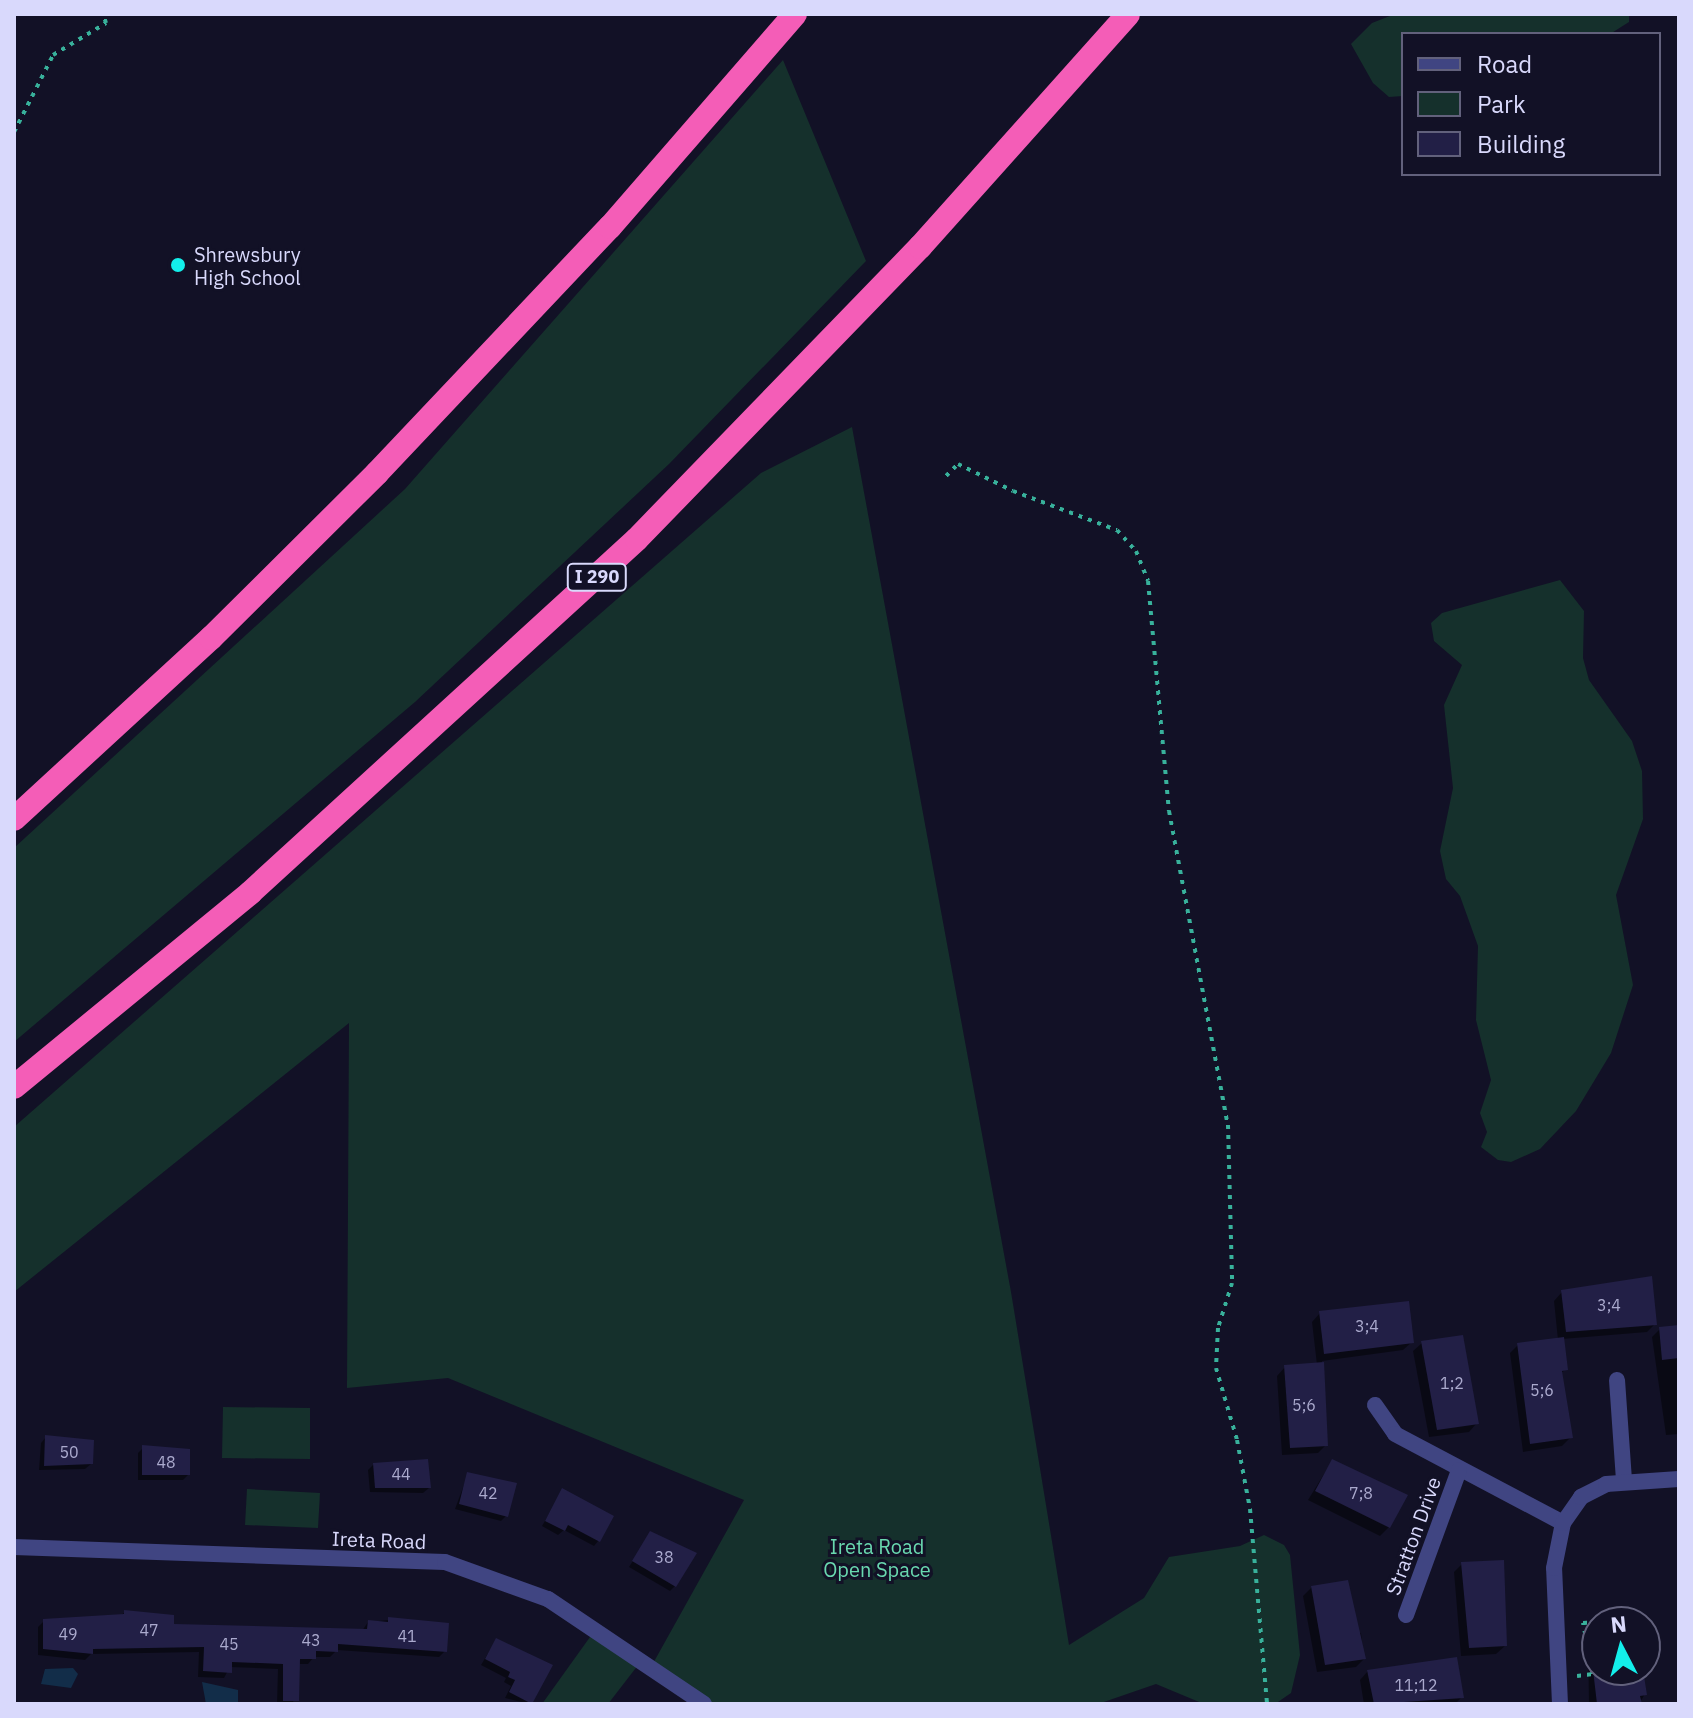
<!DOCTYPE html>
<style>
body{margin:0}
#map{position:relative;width:1693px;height:1718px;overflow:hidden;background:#121126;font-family:"IBM Plex Sans",sans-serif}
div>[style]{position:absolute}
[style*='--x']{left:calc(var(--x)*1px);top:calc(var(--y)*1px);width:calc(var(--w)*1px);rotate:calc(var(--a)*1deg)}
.green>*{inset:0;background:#15302c}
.water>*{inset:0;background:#122d49}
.shadow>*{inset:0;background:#0007}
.building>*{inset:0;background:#221f46}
.path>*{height:4px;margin-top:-2px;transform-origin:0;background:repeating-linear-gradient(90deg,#38b19b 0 4px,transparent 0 10px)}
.street>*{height:16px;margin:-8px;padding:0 8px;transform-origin:8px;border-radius:8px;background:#404582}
.highway>*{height:24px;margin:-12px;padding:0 12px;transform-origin:12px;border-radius:12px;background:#f45db7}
.dots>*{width:22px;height:22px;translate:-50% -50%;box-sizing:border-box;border:4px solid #121126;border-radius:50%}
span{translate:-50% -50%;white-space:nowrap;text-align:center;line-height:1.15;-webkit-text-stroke:6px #121126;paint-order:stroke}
.number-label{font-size:16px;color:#abaace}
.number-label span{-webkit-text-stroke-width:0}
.shield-label span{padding:2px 6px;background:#121126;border:2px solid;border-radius:6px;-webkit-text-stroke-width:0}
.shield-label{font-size:18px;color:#d9d9fc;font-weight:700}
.poi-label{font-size:20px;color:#d9d9fc}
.left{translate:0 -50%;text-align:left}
.street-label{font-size:20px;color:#d9d9fc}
.park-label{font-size:20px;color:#69d8af}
.frame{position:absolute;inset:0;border:16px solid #d9d9fc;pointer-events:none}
.legend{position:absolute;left:1401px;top:32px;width:260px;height:144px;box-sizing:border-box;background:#121126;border:2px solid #62617c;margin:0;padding:10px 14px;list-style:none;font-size:24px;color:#d9d9fc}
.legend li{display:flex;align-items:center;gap:16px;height:40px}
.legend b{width:40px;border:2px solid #62617c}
.north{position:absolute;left:1581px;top:1606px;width:80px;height:80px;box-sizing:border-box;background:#121126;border:2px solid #62617c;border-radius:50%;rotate:354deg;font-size:22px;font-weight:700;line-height:32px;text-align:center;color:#d9d9fc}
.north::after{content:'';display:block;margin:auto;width:28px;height:36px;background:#13efeb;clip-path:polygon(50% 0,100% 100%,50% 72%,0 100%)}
</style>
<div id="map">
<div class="green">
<div style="clip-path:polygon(1395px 14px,1629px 14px,1629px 22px,1610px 34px,1403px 34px,1403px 96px,1389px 97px,1373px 83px,1351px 44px,1372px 23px)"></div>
<div style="clip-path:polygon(783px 60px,866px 261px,669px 464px,415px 702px,14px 1042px,14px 848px,405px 489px)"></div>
<div style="clip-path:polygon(852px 427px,1011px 1292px,1069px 1645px,1144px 1598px,1169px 1557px,1240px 1546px,1264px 1535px,1284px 1545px,1290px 1555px,1300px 1655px,1291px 1693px,1275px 1704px,1204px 1704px,1156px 1684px,1098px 1704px,704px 1704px,651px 1667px,744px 1500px,448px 1378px,347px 1388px,349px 1023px,14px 1292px,14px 1127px,761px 473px)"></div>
<div style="clip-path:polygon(1560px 580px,1584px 611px,1583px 658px,1589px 680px,1632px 741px,1642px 771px,1643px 819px,1616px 895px,1633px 985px,1611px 1053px,1576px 1111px,1540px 1149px,1511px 1162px,1498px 1160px,1481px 1147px,1487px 1132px,1480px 1113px,1491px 1080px,1476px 1020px,1478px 946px,1460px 896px,1446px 879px,1440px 851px,1453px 788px,1444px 705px,1462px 665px,1434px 641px,1431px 623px,1442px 613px)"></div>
<div style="clip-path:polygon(223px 1407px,310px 1408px,310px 1459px,222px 1458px)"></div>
<div style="clip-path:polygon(247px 1489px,320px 1493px,318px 1528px,245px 1525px)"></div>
<div style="clip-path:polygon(595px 1630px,642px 1660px,608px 1704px,542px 1704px)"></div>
</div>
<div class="water">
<div style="clip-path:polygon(73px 1668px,78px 1674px,71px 1688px,41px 1684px,45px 1669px)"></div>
<div style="clip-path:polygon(202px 1682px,238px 1690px,238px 1704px,206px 1704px)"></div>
</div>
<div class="shadow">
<div style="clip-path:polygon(1562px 1292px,1655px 1324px,1647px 1332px,1562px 1339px,1566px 1369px,1560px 1374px,1570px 1438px,1562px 1446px,1523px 1452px,1510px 1353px,1518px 1345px,1558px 1340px,1554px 1301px)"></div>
<div style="clip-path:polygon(1320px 1313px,1412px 1342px,1403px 1350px,1322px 1361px,1326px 1445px,1318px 1453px,1282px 1455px,1277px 1376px,1285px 1367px,1317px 1365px,1312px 1322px)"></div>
<div style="clip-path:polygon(1679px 1327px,1679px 1434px,1666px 1435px,1652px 1337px,1660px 1329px)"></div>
<div style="clip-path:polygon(1422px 1343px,1477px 1423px,1469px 1432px,1429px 1437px,1413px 1351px)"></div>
<div style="clip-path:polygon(46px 1437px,91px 1464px,85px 1469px,39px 1470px,41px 1443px)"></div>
<div style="clip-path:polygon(143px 1448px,188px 1475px,183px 1480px,138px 1480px,138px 1453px)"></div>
<div style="clip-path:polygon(1332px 1461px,1389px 1527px,1380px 1536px,1308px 1500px)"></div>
<div style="clip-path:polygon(373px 1465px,429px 1488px,423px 1493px,370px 1492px,368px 1470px)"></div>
<div style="clip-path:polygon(468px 1474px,506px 1516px,501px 1521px,455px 1509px)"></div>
<div style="clip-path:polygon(563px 1490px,599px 1540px,594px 1546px,564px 1530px,558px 1535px,542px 1526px)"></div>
<div style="clip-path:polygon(650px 1534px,675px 1586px,670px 1591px,629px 1567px)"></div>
<div style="clip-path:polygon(1462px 1564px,1505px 1646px,1496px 1654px,1461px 1656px,1454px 1572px)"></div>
<div style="clip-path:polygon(1312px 1587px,1356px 1634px,1361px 1633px,1364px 1659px,1356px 1667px,1317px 1672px,1303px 1596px)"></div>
<div style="clip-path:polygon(125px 1612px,172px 1626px,362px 1631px,368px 1622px,389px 1620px,445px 1651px,439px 1657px,337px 1650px,330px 1657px,314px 1657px,308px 1664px,297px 1664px,293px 1704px,277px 1704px,278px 1669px,230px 1667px,224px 1678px,198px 1677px,199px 1652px,91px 1654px,85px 1660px,38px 1655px,38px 1627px,44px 1621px,120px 1616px)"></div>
<div style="clip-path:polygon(1597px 1633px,1597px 1670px,1634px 1670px,1645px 1694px,1639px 1704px,1589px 1704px,1588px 1641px)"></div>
<div style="clip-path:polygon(496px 1640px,550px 1666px,529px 1704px,505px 1698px,511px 1686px,504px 1682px,506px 1678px,481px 1665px)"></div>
<div style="clip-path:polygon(1368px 1671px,1462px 1697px,1455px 1704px,1364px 1704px,1360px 1680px)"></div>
</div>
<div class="building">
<div style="clip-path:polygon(1652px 1276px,1657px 1325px,1566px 1332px,1561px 1290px)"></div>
<div style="clip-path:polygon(1409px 1301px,1414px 1343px,1324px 1354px,1319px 1311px)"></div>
<div style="clip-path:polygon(1679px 1325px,1679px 1358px,1662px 1360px,1659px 1327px)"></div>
<div style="clip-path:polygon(1463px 1335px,1479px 1424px,1437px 1430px,1421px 1341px)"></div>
<div style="clip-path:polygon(1564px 1337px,1568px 1370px,1562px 1371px,1573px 1438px,1530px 1444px,1517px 1343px)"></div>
<div style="clip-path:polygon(1324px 1362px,1328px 1446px,1290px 1448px,1284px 1365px)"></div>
<div style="clip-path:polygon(45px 1435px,94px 1440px,93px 1464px,44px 1466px)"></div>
<div style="clip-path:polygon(142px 1445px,190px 1449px,190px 1475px,142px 1475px)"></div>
<div style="clip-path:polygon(428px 1459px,431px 1488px,375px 1488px,373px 1463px)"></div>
<div style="clip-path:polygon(1332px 1459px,1408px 1495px,1390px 1528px,1315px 1491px)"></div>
<div style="clip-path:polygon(467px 1472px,517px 1483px,508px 1517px,459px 1504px)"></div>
<div style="clip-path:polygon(562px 1488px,614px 1516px,600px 1542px,568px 1525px,565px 1531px,545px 1521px)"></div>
<div style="clip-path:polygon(650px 1531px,697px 1553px,676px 1587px,632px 1561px)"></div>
<div style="clip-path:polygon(1504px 1560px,1507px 1646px,1469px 1648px,1461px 1562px)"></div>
<div style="clip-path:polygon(1348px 1580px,1366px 1659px,1325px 1665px,1311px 1586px)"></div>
<div style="clip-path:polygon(124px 1610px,174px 1615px,174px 1624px,367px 1629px,368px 1620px,388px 1622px,388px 1617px,449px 1623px,447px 1652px,338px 1644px,338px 1652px,316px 1651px,316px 1659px,300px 1659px,299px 1701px,283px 1701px,283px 1664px,232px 1662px,232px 1673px,203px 1671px,204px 1647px,93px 1649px,93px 1654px,43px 1649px,43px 1619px,124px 1614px)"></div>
<div style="clip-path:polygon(496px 1638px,553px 1665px,532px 1704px,509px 1692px,515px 1680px,508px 1677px,510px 1672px,485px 1659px)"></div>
<div style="clip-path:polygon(1457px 1657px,1464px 1698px,1374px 1704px,1367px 1670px)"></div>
<div style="clip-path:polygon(1593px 1670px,1636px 1670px,1637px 1677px,1644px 1676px,1647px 1695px,1640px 1696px,1642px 1704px,1597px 1704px)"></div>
</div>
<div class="path">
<div style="--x:14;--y:132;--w:86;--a:-63.1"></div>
<div style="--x:53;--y:55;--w:62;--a:-31.1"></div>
<div style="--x:106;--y:23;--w:9;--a:-108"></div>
<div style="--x:946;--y:476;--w:17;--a:-45"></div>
<div style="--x:958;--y:464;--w:61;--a:26.1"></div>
<div style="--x:1013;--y:491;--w:111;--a:20.6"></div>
<div style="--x:1117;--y:530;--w:28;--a:48"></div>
<div style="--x:1136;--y:551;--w:32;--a:68"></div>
<div style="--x:1148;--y:581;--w:231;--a:84.8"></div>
<div style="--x:1169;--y:811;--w:319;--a:79.4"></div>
<div style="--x:1228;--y:1125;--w:158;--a:88.5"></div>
<div style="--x:1232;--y:1283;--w:47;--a:107.3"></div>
<div style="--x:1218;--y:1328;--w:40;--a:92.9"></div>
<div style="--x:1216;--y:1368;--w:75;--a:73.7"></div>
<div style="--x:1237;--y:1440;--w:70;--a:79.3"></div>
<div style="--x:1250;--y:1509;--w:196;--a:85"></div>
<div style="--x:1583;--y:1623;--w:41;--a:-4.2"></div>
<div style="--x:1577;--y:1676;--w:16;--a:-7"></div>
<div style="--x:1593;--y:1674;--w:52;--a:-101.1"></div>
</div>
<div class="street">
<div style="--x:1617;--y:1380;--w:100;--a:86"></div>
<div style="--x:1375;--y:1405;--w:35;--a:55"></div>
<div style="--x:1395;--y:1434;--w:190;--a:27.9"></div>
<div style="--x:14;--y:1547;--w:431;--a:2"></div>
<div style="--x:445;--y:1562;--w:109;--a:19.8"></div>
<div style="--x:548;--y:1599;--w:188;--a:33.9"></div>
<div style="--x:1406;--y:1615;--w:154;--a:-69.9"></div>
<div style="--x:1560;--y:1704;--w:136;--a:-92.5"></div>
<div style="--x:1554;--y:1568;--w:46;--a:-78.7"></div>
<div style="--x:1563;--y:1523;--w:32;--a:-55"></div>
<div style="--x:1581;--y:1497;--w:28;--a:-27"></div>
<div style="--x:1606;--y:1484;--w:73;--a:-3.9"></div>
</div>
<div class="highway">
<div style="--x:14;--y:819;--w:268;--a:-42.6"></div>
<div style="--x:211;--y:638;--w:234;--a:-44.8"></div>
<div style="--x:377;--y:473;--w:339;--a:-46.6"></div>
<div style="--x:610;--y:227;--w:282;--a:-49"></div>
<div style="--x:14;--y:1087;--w:306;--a:-39.4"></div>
<div style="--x:250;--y:893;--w:524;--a:-42.45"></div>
<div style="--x:637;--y:539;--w:407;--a:-45.9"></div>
<div style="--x:920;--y:247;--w:312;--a:-48.2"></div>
</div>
<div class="dots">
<div style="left:178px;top:265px;background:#13efeb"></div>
</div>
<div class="number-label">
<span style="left:1609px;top:1305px">3;4</span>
<span style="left:1367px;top:1326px">3;4</span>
<span style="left:1452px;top:1383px">1;2</span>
<span style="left:1542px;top:1390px">5;6</span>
<span style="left:1304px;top:1405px">5;6</span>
<span style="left:69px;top:1452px">50</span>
<span style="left:166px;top:1462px">48</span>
<span style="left:401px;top:1474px">44</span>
<span style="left:488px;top:1493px">42</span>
<span style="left:1361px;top:1493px">7;8</span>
<span style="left:664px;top:1557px">38</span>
<span style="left:149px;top:1630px">47</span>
<span style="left:68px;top:1634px">49</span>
<span style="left:407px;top:1636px">41</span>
<span style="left:311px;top:1640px">43</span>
<span style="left:229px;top:1644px">45</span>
<span style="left:1416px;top:1685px">11;12</span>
</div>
<div class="shield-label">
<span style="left:597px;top:577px">I 290</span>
</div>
<div class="poi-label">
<span class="left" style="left:194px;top:266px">Shrewsbury<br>High School</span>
</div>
<div class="street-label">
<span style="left:1413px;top:1536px;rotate:-70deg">Stratton Drive</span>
<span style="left:379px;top:1540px;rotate:2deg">Ireta Road</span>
</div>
<div class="park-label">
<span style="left:877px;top:1558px">Ireta Road<br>Open Space</span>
</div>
<div class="frame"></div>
<ul class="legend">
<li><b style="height:10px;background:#404582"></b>Road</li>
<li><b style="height:22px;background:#15302c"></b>Park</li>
<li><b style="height:22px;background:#221f46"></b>Building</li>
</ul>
<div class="north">N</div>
</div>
